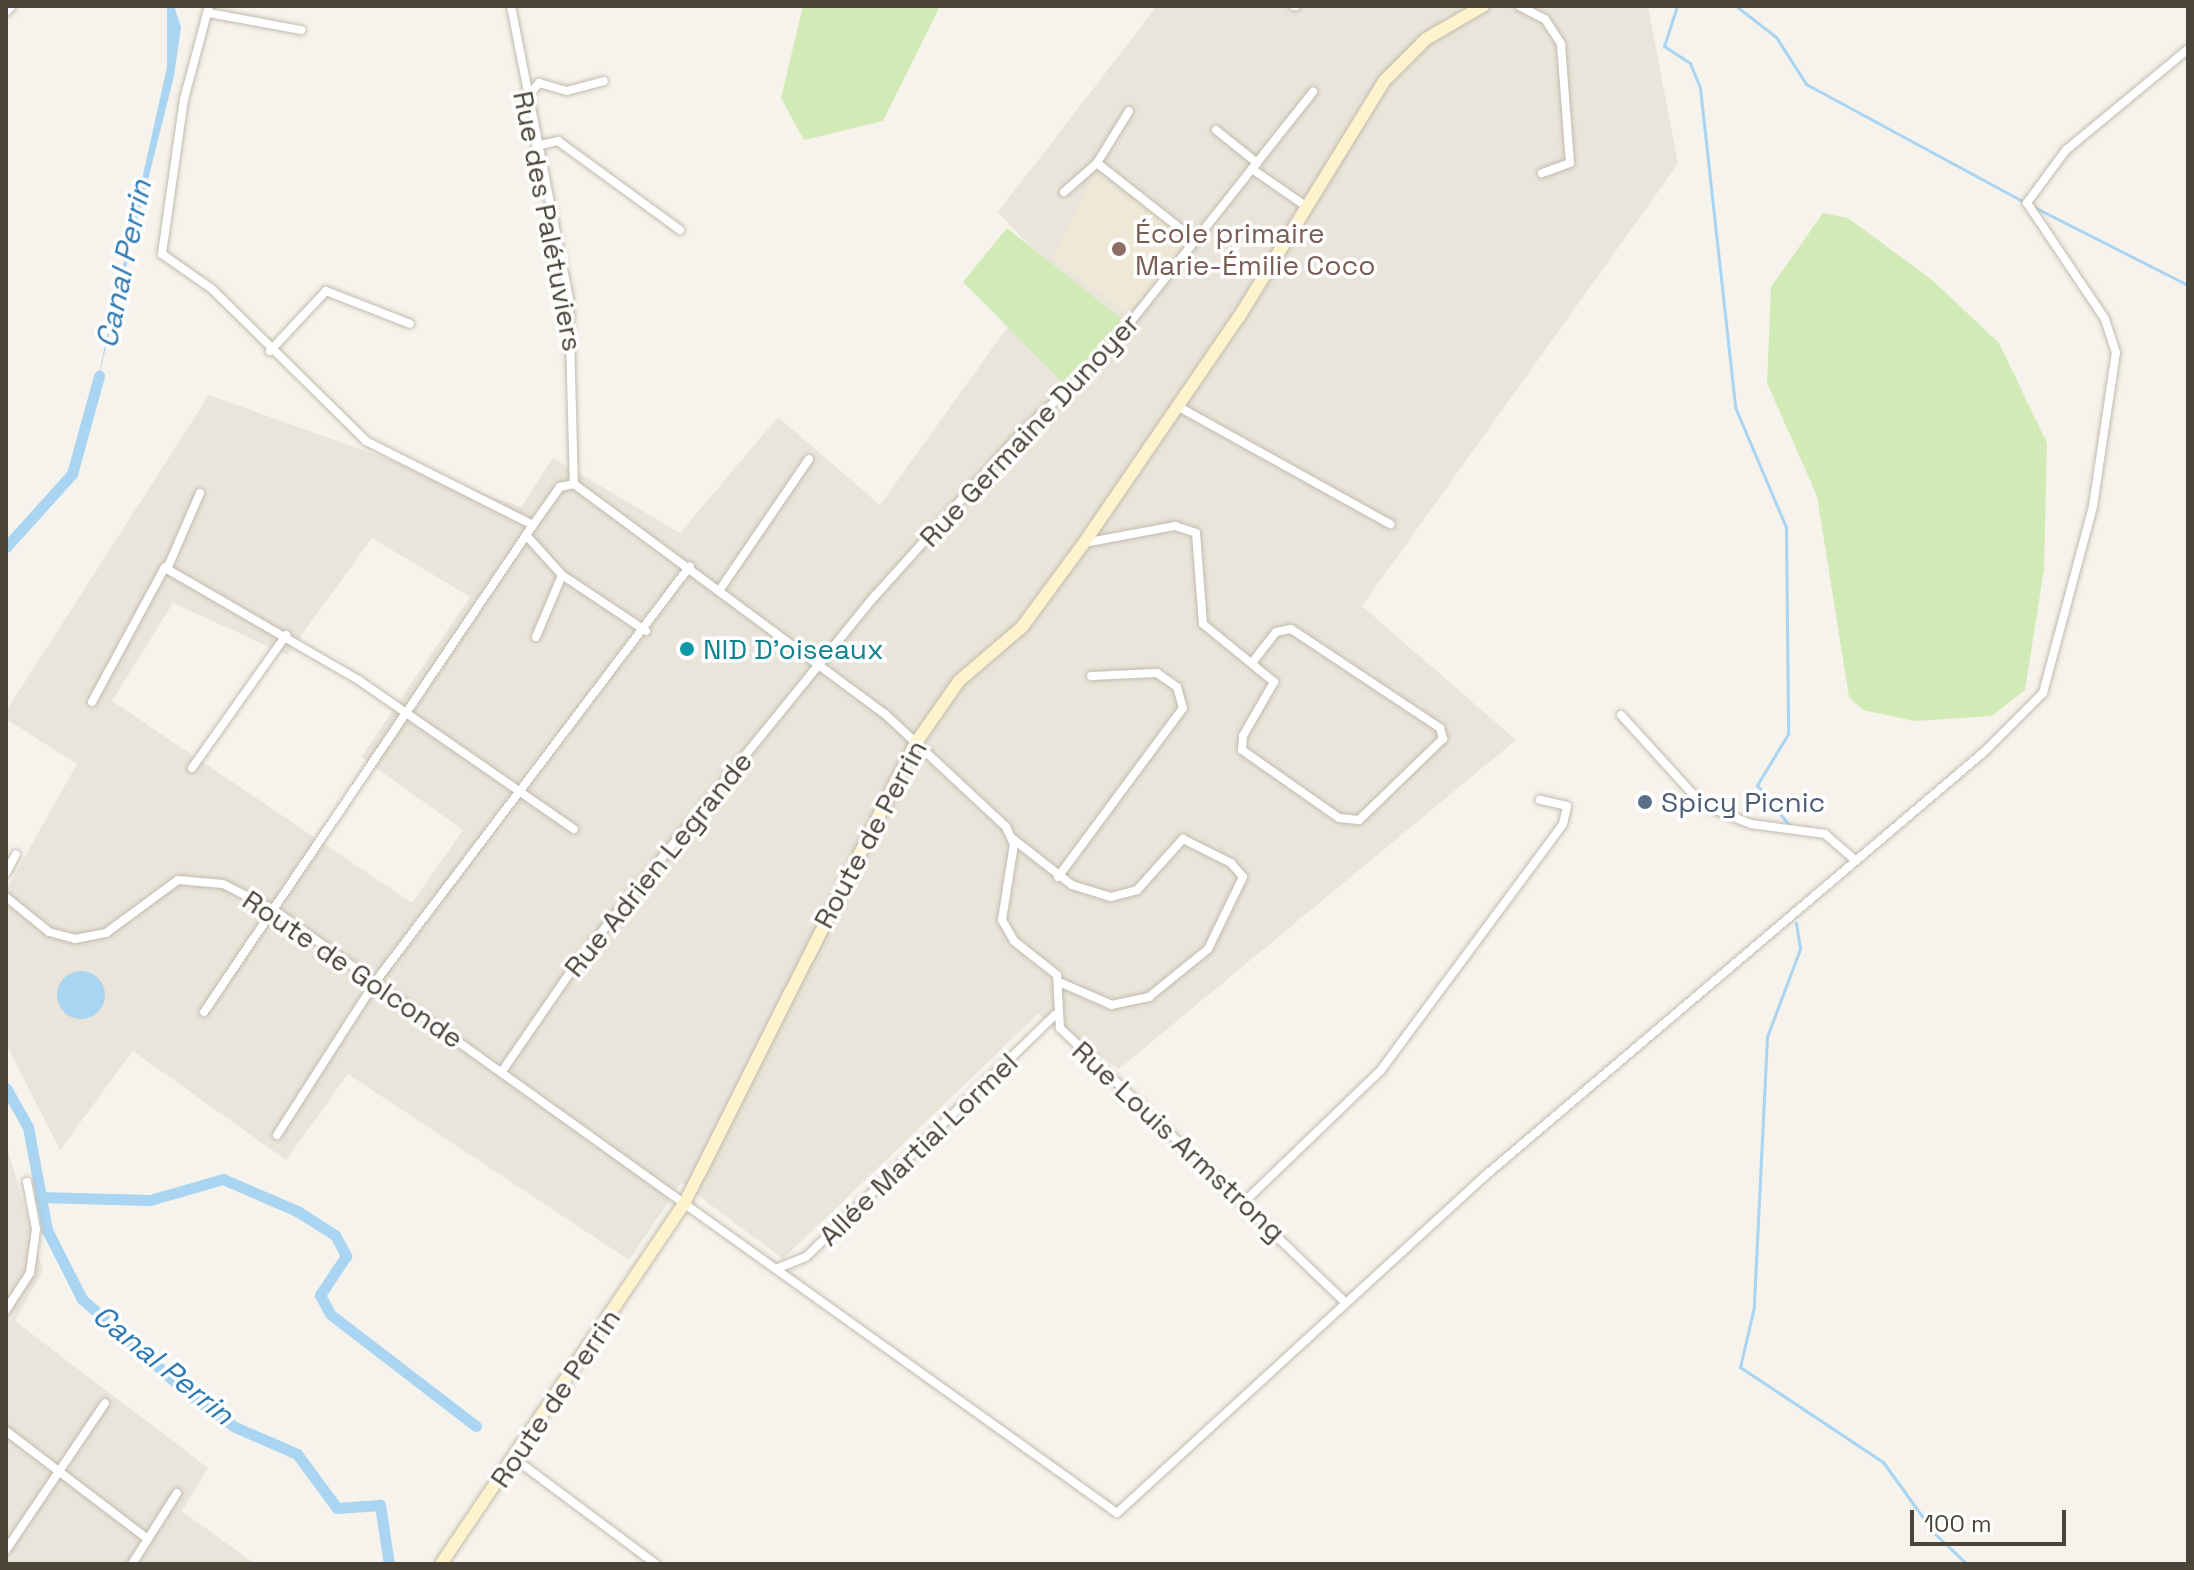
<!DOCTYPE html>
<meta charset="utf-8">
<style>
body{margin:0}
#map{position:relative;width:2194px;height:1570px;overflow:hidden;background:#f6f3ec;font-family:"Space Grotesk",sans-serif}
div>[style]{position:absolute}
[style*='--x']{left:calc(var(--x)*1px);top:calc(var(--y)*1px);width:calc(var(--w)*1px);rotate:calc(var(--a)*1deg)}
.residential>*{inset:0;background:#eae5da}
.education>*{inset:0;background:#efe8d6}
.green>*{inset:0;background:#d2eab5}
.water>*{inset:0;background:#a9d4f2}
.round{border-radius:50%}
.stream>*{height:3px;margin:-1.5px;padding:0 1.5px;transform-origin:1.5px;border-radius:1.5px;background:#a9d4f2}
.canal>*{height:11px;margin:-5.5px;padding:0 5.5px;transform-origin:5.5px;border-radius:5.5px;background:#a9d4f2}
.roads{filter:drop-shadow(0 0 2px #c2bbae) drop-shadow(0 0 2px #c2bbae)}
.street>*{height:8px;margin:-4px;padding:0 4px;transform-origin:4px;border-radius:4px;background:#fff}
.secondary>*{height:12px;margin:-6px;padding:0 6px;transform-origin:6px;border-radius:6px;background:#fff3cd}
.dots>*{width:22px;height:22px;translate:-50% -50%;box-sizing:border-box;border:4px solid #fff;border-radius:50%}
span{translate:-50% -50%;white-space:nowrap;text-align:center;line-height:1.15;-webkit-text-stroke:7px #fff;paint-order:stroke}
.street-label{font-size:28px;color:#4b4439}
.education-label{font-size:28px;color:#785e54}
.left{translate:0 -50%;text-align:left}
.culture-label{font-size:28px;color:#0d838f}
.service-label{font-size:28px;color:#4e5e75}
.water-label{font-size:30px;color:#2e7ab2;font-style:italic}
.frame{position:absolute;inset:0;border:8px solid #4b4439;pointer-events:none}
.scale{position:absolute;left:1910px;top:1510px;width:156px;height:36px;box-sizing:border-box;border:4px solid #4b4439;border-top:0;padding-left:10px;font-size:24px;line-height:28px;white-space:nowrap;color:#4b4439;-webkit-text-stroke:6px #fff;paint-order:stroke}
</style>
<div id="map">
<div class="residential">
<div style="clip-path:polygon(evenodd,1157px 6px,1648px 6px,1678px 164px,1362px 606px,1516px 740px,1119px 1069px,1038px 1014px,783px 1259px,681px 1183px,629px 1260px,348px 1074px,286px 1160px,133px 1051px,60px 1150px,6px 1044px,6px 890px,77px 764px,6px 719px,6px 711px,209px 395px,521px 507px,553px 458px,680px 533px,778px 417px,880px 505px,1050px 268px,998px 212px,1157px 6px,372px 538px,470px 597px,361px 757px,463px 830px,412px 903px,112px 701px,173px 603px,287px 655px,372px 538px)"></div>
<div style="clip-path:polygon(6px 1144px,43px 1270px,15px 1321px,208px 1468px,182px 1511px,255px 1564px,6px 1564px)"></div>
</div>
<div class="education">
<div style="clip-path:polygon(1096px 173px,1127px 199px,1141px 198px,1189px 240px,1129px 314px,1052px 258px)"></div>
</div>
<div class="green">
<div style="clip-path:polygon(803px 6px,940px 6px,883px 121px,804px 140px,781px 98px)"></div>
<div style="clip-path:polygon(1823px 213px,1848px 218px,1932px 280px,1999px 343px,2047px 443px,2044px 569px,2025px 690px,1992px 716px,1914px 721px,1863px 710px,1849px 697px,1817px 496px,1767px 383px,1771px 287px)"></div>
<div style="clip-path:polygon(1007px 228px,1125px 322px,1062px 382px,963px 282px)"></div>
</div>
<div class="water">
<div style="clip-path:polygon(167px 6px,174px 6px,181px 27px,174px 76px,95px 391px,167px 67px)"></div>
<div class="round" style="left:57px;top:971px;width:48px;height:48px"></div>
</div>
<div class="stream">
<div style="--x:1677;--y:6;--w:42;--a:108"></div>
<div style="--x:1664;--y:46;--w:31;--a:33"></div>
<div style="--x:1690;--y:63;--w:27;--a:68"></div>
<div style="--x:1700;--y:88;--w:321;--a:83.7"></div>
<div style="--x:1735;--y:407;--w:130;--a:67"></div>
<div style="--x:1786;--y:527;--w:207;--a:89.4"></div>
<div style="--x:1788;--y:734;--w:60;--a:121.3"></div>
<div style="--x:1757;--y:785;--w:51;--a:51.3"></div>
<div style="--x:1736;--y:6;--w:51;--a:37.8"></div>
<div style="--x:1776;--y:37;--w:56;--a:57.4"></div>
<div style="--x:1806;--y:84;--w:248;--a:28.4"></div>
<div style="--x:2034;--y:207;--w:173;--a:26.9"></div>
<div style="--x:1796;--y:923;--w:26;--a:81"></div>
<div style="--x:1800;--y:949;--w:94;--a:110.6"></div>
<div style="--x:1767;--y:1037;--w:270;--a:92.8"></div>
<div style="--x:1754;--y:1307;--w:62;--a:103.1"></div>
<div style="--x:1740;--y:1367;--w:172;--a:33.6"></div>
<div style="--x:1883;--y:1462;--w:89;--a:54.2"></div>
<div style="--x:1935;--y:1534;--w:44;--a:43.2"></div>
<div style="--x:2036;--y:1564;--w:13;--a:0"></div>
</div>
<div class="canal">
<div style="--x:6;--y:547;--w:98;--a:-47.9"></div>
<div style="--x:72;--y:474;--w:102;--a:-74.6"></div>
<div style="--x:6;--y:1088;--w:45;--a:60.6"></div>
<div style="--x:28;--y:1127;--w:105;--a:79.5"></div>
<div style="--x:47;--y:1230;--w:77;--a:63.1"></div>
<div style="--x:82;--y:1299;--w:147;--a:41.7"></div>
<div style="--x:192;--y:1397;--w:52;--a:34.9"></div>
<div style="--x:235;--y:1427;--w:68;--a:23.5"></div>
<div style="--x:297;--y:1454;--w:67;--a:53.5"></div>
<div style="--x:337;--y:1508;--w:43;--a:-4"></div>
<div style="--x:380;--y:1505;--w:60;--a:81.3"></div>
<div style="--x:40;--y:1197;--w:110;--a:1.6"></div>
<div style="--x:150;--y:1200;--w:76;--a:-16"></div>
<div style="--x:223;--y:1179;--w:81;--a:23.4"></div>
<div style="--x:297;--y:1211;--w:45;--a:32.3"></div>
<div style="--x:335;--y:1235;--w:24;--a:62"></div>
<div style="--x:346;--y:1256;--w:47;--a:123.7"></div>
<div style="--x:320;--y:1295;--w:21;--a:62"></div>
<div style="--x:330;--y:1314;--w:184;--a:37.5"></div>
</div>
<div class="roads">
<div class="street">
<div style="--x:209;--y:6;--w:96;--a:105"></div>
<div style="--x:184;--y:99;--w:157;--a:98.1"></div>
<div style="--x:162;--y:254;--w:61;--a:35"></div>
<div style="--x:212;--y:289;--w:216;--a:44.6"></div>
<div style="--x:366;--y:441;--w:187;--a:26.7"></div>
<div style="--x:511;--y:6;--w:298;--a:78.8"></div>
<div style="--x:569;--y:298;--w:186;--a:88.5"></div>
<div style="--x:1294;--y:6;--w:2;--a:0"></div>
<div style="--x:1519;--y:6;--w:29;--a:27"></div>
<div style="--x:1545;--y:19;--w:30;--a:57"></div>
<div style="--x:1561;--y:44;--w:119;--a:85.7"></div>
<div style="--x:1570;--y:163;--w:30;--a:160"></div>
<div style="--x:6;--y:12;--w:8;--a:-45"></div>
<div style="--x:209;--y:13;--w:94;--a:10.5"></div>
<div style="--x:525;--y:100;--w:22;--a:-51"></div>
<div style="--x:539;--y:83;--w:29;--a:16"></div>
<div style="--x:567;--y:91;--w:38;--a:-15"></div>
<div style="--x:1216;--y:130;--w:53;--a:38.8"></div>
<div style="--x:536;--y:146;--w:23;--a:-13"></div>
<div style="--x:558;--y:141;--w:151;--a:36.1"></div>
<div style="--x:1097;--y:163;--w:125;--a:38.2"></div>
<div style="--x:1252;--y:169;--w:67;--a:34.6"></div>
<div style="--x:1064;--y:192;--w:44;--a:-41.3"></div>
<div style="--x:1097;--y:163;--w:61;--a:-58.4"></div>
<div style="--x:270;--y:351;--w:82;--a:-47"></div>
<div style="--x:326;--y:291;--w:90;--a:21.4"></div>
<div style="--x:1177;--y:406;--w:244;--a:29"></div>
<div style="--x:574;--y:484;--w:387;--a:36.5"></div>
<div style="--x:885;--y:714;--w:166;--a:43"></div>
<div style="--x:1006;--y:827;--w:19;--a:65"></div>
<div style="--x:1014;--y:844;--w:77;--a:99"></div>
<div style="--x:1002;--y:920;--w:24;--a:60"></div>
<div style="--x:1014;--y:941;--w:55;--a:38.3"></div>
<div style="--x:1057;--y:975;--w:53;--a:86.8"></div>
<div style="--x:1060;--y:1028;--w:394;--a:43.9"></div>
<div style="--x:200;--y:493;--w:83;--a:113.5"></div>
<div style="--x:167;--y:569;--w:223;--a:30.1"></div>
<div style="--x:360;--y:681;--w:260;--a:34.7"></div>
<div style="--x:526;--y:535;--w:54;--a:48"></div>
<div style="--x:562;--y:575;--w:101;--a:33.7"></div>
<div style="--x:1084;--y:543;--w:93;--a:-10.6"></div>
<div style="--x:1175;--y:526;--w:22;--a:18"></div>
<div style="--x:1196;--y:533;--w:91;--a:85.6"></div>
<div style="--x:1203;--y:624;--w:92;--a:39.2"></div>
<div style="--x:1274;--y:682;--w:62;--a:119.9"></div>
<div style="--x:1243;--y:736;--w:14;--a:94"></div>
<div style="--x:1242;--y:750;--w:118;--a:35"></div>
<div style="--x:1339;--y:818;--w:20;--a:6"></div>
<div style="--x:1359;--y:820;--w:117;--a:-44"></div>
<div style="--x:1443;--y:739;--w:11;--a:-105"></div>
<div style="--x:1440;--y:728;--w:179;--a:-146.4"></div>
<div style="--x:1291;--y:629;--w:15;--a:169"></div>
<div style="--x:1276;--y:632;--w:39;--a:128"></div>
<div style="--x:721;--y:588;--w:156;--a:-55.7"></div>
<div style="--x:536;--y:637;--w:67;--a:-67.2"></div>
<div style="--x:92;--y:702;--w:153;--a:-61.6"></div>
<div style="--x:1621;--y:715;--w:122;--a:47.7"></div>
<div style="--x:1703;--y:805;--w:52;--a:21.6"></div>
<div style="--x:1751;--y:824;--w:75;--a:7.7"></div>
<div style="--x:1825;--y:834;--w:40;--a:41"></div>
<div style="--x:192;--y:768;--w:163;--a:-54.7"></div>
<div style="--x:1013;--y:839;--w:75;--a:37.9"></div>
<div style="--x:1072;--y:885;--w:41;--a:17.1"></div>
<div style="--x:1111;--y:897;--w:27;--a:-15"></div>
<div style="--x:1137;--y:890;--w:69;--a:-48"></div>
<div style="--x:1183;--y:839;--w:54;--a:26.6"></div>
<div style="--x:1231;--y:863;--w:18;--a:49"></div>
<div style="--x:1243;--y:877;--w:80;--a:115.9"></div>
<div style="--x:1208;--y:949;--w:76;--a:140.9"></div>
<div style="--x:1149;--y:997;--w:38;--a:168"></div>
<div style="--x:1112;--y:1005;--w:58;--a:-156.5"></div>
<div style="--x:6;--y:873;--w:21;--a:-62"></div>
<div style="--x:1058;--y:877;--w:210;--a:-53.5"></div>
<div style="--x:1183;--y:708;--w:22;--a:-106"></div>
<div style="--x:1177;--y:687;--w:24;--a:-145"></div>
<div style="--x:1157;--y:673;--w:66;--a:177.4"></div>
<div style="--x:6;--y:897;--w:55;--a:39.1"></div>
<div style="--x:49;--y:932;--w:27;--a:15"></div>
<div style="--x:75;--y:939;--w:32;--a:-11"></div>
<div style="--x:106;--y:933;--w:89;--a:-36.4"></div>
<div style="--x:178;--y:880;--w:45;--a:5.1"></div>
<div style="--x:223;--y:884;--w:57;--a:27"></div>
<div style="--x:274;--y:910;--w:1036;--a:35.58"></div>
<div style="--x:1117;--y:1513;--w:500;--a:-42.49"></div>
<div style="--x:1486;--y:1175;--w:655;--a:-40.35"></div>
<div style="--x:1985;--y:751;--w:82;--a:-45"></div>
<div style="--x:2043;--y:693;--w:194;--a:-75"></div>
<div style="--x:2093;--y:506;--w:155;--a:-81.5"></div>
<div style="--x:2116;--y:353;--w:36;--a:-108"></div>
<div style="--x:2105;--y:319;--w:140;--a:-123.9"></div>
<div style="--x:2027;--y:203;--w:66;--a:-53.7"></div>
<div style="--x:2066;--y:150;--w:158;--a:-39.6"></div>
<div style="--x:204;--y:1012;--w:588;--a:-55.96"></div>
<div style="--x:533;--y:525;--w:47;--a:-54.6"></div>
<div style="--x:560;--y:487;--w:14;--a:-12"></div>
<div style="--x:503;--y:1070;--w:132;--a:-55.5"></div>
<div style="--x:578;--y:961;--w:471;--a:-50.9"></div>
<div style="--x:875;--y:596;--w:223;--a:-48.1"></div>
<div style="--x:1024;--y:430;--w:106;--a:-42.7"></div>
<div style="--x:1102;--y:358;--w:340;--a:-51.6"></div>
<div style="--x:277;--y:1135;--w:183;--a:-57.3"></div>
<div style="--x:376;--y:981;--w:520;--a:-52.89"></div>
<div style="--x:1246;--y:1200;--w:187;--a:-43.9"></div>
<div style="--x:1381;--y:1070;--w:306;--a:-53.5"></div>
<div style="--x:1563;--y:824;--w:18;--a:-77"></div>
<div style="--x:1567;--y:806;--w:28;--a:-167"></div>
<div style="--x:776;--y:1269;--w:32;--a:-22"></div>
<div style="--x:806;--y:1257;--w:347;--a:-44.2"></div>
<div style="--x:6;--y:1310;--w:44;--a:-57"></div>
<div style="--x:30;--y:1273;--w:44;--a:-82.2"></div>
<div style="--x:36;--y:1229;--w:48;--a:-100.8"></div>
<div style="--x:6;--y:1431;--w:178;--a:37.3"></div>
<div style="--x:515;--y:1459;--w:176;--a:36.7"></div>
<div style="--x:6;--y:1550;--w:177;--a:-56"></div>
<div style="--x:132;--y:1564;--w:84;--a:-57.6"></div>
</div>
<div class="secondary">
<div style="--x:441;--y:1564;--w:437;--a:-56"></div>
<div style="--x:685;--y:1202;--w:513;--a:-63.33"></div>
<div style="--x:915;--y:744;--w:77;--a:-55.1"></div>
<div style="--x:959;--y:681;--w:83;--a:-40.6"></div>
<div style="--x:1022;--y:627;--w:104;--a:-53.6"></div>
<div style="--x:1084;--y:543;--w:274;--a:-55.6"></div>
<div style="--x:1239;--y:317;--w:278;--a:-58.4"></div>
<div style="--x:1385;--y:80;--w:58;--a:-45"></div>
<div style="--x:1426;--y:39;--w:66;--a:-30.1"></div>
</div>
</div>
<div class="dots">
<div style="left:1119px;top:249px;background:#8d6e63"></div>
<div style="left:687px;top:649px;background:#0f9aa8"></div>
<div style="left:1645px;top:802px;background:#5c6f8a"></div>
</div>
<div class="street-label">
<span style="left:548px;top:221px;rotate:79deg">Rue des Palétuviers</span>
<span style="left:1029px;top:430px;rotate:-47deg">Rue Germaine Dunoyer</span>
<span style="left:870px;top:834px;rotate:-62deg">Route de Perrin</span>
<span style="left:658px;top:864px;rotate:-51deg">Rue Adrien Legrande</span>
<span style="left:353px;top:969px;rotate:34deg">Route de Golconde</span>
<span style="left:1179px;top:1141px;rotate:43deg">Rue Louis Armstrong</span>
<span style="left:918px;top:1149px;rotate:-44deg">Allée Martial Lormel</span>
<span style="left:555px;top:1398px;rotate:-56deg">Route de Perrin</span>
</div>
<div class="education-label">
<span class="left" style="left:1135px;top:249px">École primaire<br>Marie-Émilie Coco</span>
</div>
<div class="culture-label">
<span class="left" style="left:703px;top:649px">NID D'oiseaux</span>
</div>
<div class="service-label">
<span class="left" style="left:1661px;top:802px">Spicy Picnic</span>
</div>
<div class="water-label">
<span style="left:124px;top:264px;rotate:-78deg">Canal Perrin</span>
<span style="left:163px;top:1365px;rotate:39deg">Canal Perrin</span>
</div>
<div class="frame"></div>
<div class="scale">100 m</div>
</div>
